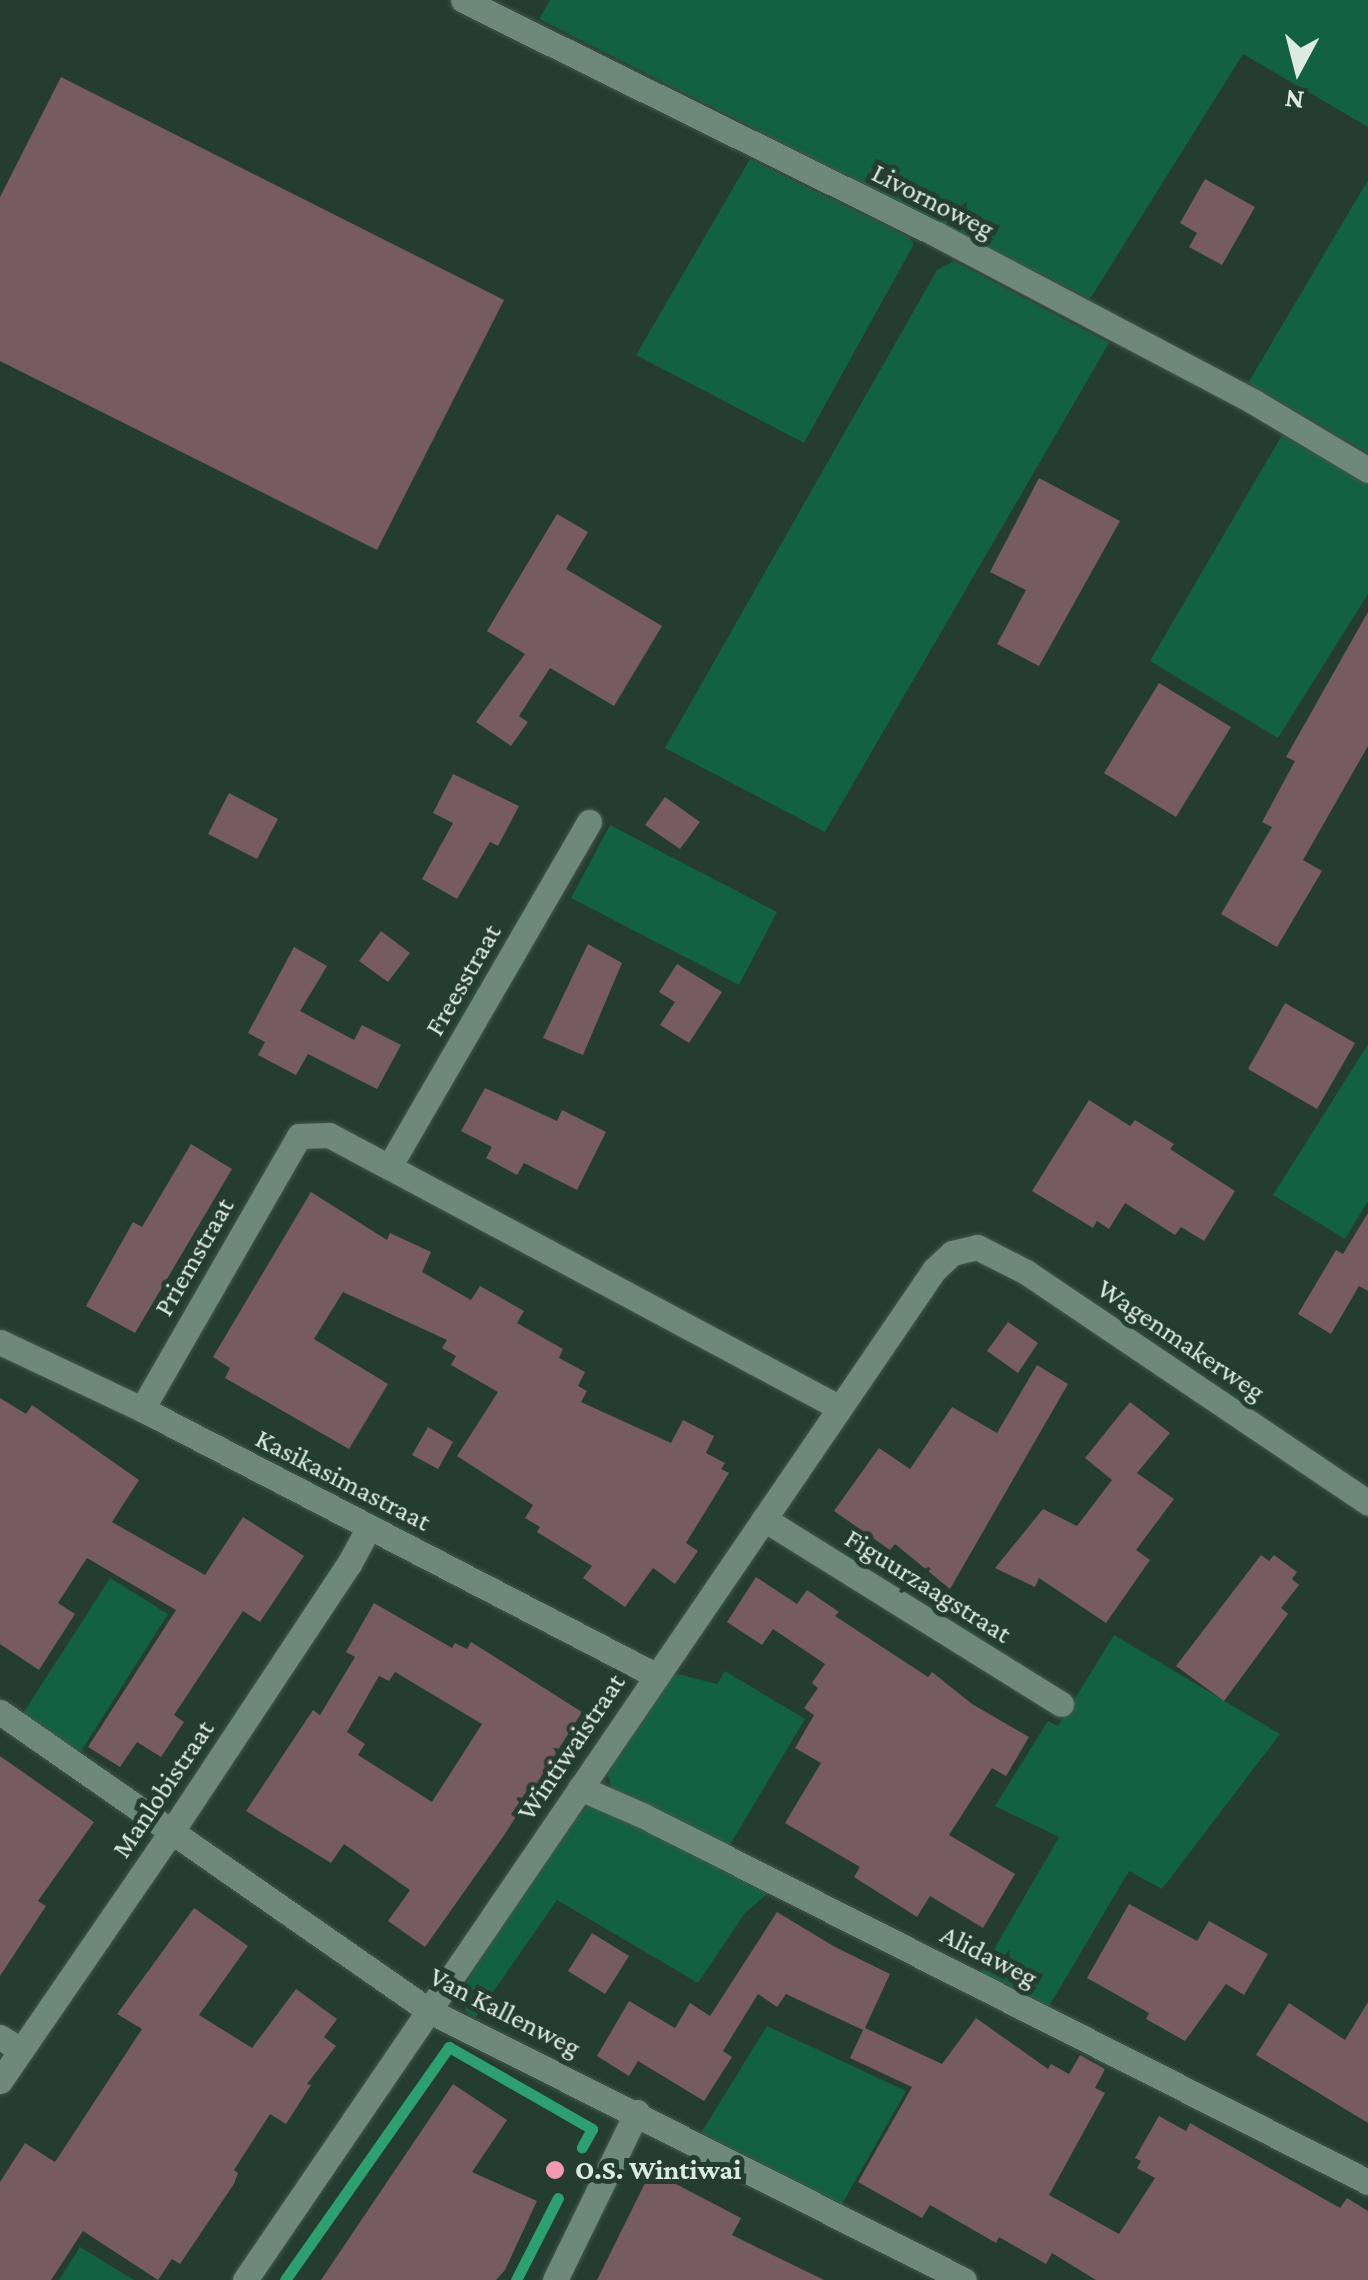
<!DOCTYPE html>
<style>
body{margin:0}
#map{position:relative;width:1368px;height:2280px;overflow:hidden;background:#253c30;font-family:"Crimson Pro",serif}
div>[style]{position:absolute}
[style*='--x']{left:calc(var(--x)*1px);top:calc(var(--y)*1px);width:calc(var(--w)*1px);rotate:calc(var(--a)*1deg)}
.green>*{inset:0;background:#116142}
.stream>*{height:11px;margin:-5.5px;padding:0 5.5px;transform-origin:5.5px;border-radius:5.5px;background:#2e9f70}
.building>*{inset:0;background:#765b60}
.roads{filter:drop-shadow(0 0 2px #42574d) drop-shadow(0 0 2px #42574d)}
.street>*{height:25px;margin:-12.5px;padding:0 12.5px;transform-origin:12.5px;border-radius:12.5px;background:#6e887a}
.dots>*{width:28px;height:28px;translate:-50% -50%;box-sizing:border-box;border:5px solid #253c30;border-radius:50%}
span{translate:-50% -50%;white-space:nowrap;text-align:center;line-height:1.15;-webkit-text-stroke:10px #253c30;paint-order:stroke}
.street-label{font-size:28px;color:#dceae2}
.poi-label{font-size:28px;color:#dceae2;font-weight:700}
.left{translate:0 -50%;text-align:left}
.north{position:absolute;left:1248px;top:20px;width:100px;height:100px;-webkit-text-stroke:8px #253c30;paint-order:stroke;rotate:187deg;font-size:28px;font-weight:700;line-height:40px;text-align:center;color:#dceae2}
.north::after{content:'';display:block;margin:auto;width:35px;height:45px;background:#dceae2;clip-path:polygon(50% 0,100% 100%,50% 72%,0 100%)}
</style>
<div id="map">
<div class="green">
<div style="clip-path:polygon(550px 0,1368px 0,1368px 127px,1243px 54px,1090px 299px,539px 19px)"></div>
<div style="clip-path:polygon(750px 159px,909px 237px,914px 244px,804px 443px,636px 355px)"></div>
<div style="clip-path:polygon(1368px 180px,1368px 453px,1248px 383px)"></div>
<div style="clip-path:polygon(954px 261px,1109px 343px,825px 832px,665px 748px,937px 270px)"></div>
<div style="clip-path:polygon(1282px 435px,1368px 484px,1368px 594px,1278px 738px,1150px 661px)"></div>
<div style="clip-path:polygon(610px 825px,777px 912px,739px 985px,571px 898px)"></div>
<div style="clip-path:polygon(1368px 1044px,1368px 1201px,1345px 1239px,1273px 1195px)"></div>
<div style="clip-path:polygon(110px 1578px,168px 1614px,80px 1753px,22px 1715px)"></div>
<div style="clip-path:polygon(1114px 1635px,1280px 1734px,1162px 1889px,1129px 1871px,1048px 2008px,979px 1975px,1059px 1837px,995px 1806px,1048px 1721px,1058px 1726px)"></div>
<div style="clip-path:polygon(725px 1671px,805px 1719px,728px 1848px,613px 1793px,607px 1771px,670px 1672px,717px 1684px)"></div>
<div style="clip-path:polygon(592px 1804px,770px 1886px,766px 1895px,745px 1913px,698px 1983px,557px 1900px,475px 2018px,466px 2011px,460px 1992px,567px 1822px)"></div>
<div style="clip-path:polygon(767px 2026px,906px 2091px,842px 2204px,701px 2133px)"></div>
<div style="clip-path:polygon(80px 2247px,134px 2280px,59px 2280px)"></div>
</div>
<div class="stream">
<div style="--x:285;--y:2280;--w:285;--a:-54.9"></div>
<div style="--x:449;--y:2047;--w:165;--a:29.8"></div>
<div style="--x:592;--y:2129;--w:21;--a:119"></div>
<div style="--x:516;--y:2280;--w:92;--a:-62.9"></div>
</div>
<div class="building">
<div style="clip-path:polygon(61px 77px,504px 300px,377px 550px,0 361px,0 197px)"></div>
<div style="clip-path:polygon(1205px 179px,1255px 207px,1222px 265px,1189px 247px,1197px 233px,1180px 223px)"></div>
<div style="clip-path:polygon(1039px 478px,1120px 521px,1039px 666px,997px 644px,1026px 590px,990px 572px)"></div>
<div style="clip-path:polygon(557px 514px,588px 532px,566px 569px,662px 626px,614px 706px,550px 668px,519px 716px,528px 722px,511px 746px,476px 722px,525px 654px,487px 631px)"></div>
<div style="clip-path:polygon(1368px 612px,1368px 746px,1303px 860px,1322px 871px,1277px 947px,1221px 914px,1272px 827px,1262px 822px,1295px 761px,1286px 757px)"></div>
<div style="clip-path:polygon(1159px 683px,1231px 727px,1176px 817px,1104px 773px)"></div>
<div style="clip-path:polygon(453px 774px,519px 806px,498px 846px,490px 842px,457px 899px,422px 879px,453px 823px,433px 813px)"></div>
<div style="clip-path:polygon(229px 793px,278px 819px,257px 859px,208px 834px)"></div>
<div style="clip-path:polygon(665px 797px,700px 822px,680px 849px,645px 825px)"></div>
<div style="clip-path:polygon(381px 931px,410px 953px,388px 982px,359px 961px)"></div>
<div style="clip-path:polygon(588px 944px,622px 963px,583px 1055px,543px 1038px)"></div>
<div style="clip-path:polygon(294px 947px,327px 966px,300px 1011px,354px 1040px,362px 1025px,401px 1045px,377px 1089px,308px 1054px,296px 1075px,258px 1055px,265px 1042px,248px 1033px)"></div>
<div style="clip-path:polygon(677px 964px,722px 992px,689px 1043px,660px 1025px,675px 1002px,659px 992px)"></div>
<div style="clip-path:polygon(1285px 1003px,1355px 1043px,1317px 1109px,1248px 1069px)"></div>
<div style="clip-path:polygon(485px 1088px,557px 1121px,562px 1110px,606px 1132px,577px 1190px,524px 1163px,517px 1175px,486px 1158px,492px 1147px,461px 1131px)"></div>
<div style="clip-path:polygon(1089px 1100px,1130px 1126px,1135px 1120px,1174px 1144px,1170px 1149px,1235px 1191px,1204px 1241px,1181px 1227px,1175px 1235px,1125px 1203px,1109px 1229px,1097px 1221px,1093px 1228px,1032px 1191px)"></div>
<div style="clip-path:polygon(191px 1144px,232px 1169px,135px 1333px,86px 1306px,133px 1222px,142px 1227px)"></div>
<div style="clip-path:polygon(311px 1192px,387px 1240px,390px 1233px,431px 1252px,422px 1272px,471px 1300px,480px 1286px,524px 1311px,517px 1323px,563px 1349px,559px 1358px,585px 1372px,578px 1386px,587px 1391px,581px 1402px,671px 1443px,683px 1420px,714px 1436px,706px 1453px,725px 1463px,721px 1469px,729px 1473px,686px 1543px,698px 1551px,675px 1584px,653px 1568px,625px 1607px,583px 1578px,592px 1566px,537px 1532px,540px 1527px,525px 1518px,533px 1505px,457px 1456px,498px 1392px,451px 1365px,456px 1356px,442px 1348px,447px 1340px,343px 1292px,314px 1339px,388px 1384px,349px 1449px,225px 1378px,230px 1368px,213px 1357px)"></div>
<div style="clip-path:polygon(1368px 1213px,1368px 1291px,1359px 1286px,1331px 1334px,1298px 1314px,1336px 1250px,1343px 1254px)"></div>
<div style="clip-path:polygon(1008px 1322px,1038px 1343px,1018px 1373px,987px 1351px)"></div>
<div style="clip-path:polygon(1037px 1365px,1068px 1384px,950px 1589px,895px 1544px,890px 1550px,834px 1511px,879px 1448px,910px 1469px,952px 1407px,997px 1433px)"></div>
<div style="clip-path:polygon(0 1398px,26px 1414px,32px 1405px,139px 1480px,112px 1522px,205px 1575px,243px 1517px,304px 1556px,260px 1622px,243px 1611px,174px 1715px,184px 1722px,161px 1757px,137px 1742px,120px 1767px,88px 1747px,176px 1610px,87px 1558px,58px 1603px,75px 1614px,39px 1670px,0 1644px)"></div>
<div style="clip-path:polygon(1130px 1402px,1170px 1433px,1137px 1473px,1174px 1499px,1136px 1550px,1150px 1560px,1106px 1623px,1039px 1578px,1035px 1587px,995px 1568px,1043px 1509px,1077px 1526px,1112px 1480px,1085px 1458px)"></div>
<div style="clip-path:polygon(428px 1427px,453px 1442px,438px 1469px,412px 1455px)"></div>
<div style="clip-path:polygon(1261px 1555px,1269px 1561px,1274px 1555px,1297px 1572px,1292px 1579px,1299px 1585px,1281px 1608px,1288px 1614px,1224px 1701px,1176px 1666px)"></div>
<div style="clip-path:polygon(756px 1577px,797px 1604px,807px 1590px,839px 1612px,835px 1616px,928px 1677px,932px 1672px,972px 1704px,1029px 1737px,1006px 1776px,992px 1768px,949px 1835px,1015px 1874px,983px 1928px,930px 1896px,917px 1917px,854px 1877px,860px 1867px,785px 1823px,821px 1763px,795px 1748px,814px 1715px,804px 1708px,818px 1688px,812px 1683px,825px 1664px,773px 1629px,762px 1645px,727px 1622px)"></div>
<div style="clip-path:polygon(evenodd,374px 1603px,452px 1648px,455px 1643px,467px 1649px,471px 1642px,582px 1712px,505px 1834px,425px 1947px,388px 1921px,410px 1890px,344px 1844px,331px 1863px,246px 1811px,313px 1710px,320px 1715px,355px 1657px,346px 1652px,374px 1603px,395px 1672px,482px 1724px,432px 1802px,358px 1755px,365px 1744px,347px 1732px,379px 1676px,389px 1681px,395px 1672px)"></div>
<div style="clip-path:polygon(0 1756px,94px 1822px,38px 1901px,46px 1906px,0 1976px)"></div>
<div style="clip-path:polygon(1129px 1904px,1197px 1941px,1209px 1921px,1268px 1954px,1244px 1995px,1226px 1984px,1185px 2041px,1146px 2019px,1149px 2013px,1087px 1978px)"></div>
<div style="clip-path:polygon(194px 1908px,248px 1946px,199px 2015px,252px 2048px,296px 1989px,337px 2019px,324px 2037px,336px 2046px,307px 2084px,311px 2085px,286px 2124px,270px 2114px,234px 2170px,238px 2173px,234px 2184px,215px 2212px,180px 2264px,172px 2259px,158px 2280px,83px 2231px,51px 2280px,0 2280px,0 2182px,25px 2143px,55px 2162px,142px 2029px,117px 2014px)"></div>
<div style="clip-path:polygon(777px 1912px,835px 1947px,890px 1974px,865px 2028px,942px 2064px,976px 2018px,1048px 2069px,1051px 2064px,1069px 2074px,1080px 2055px,1105px 2069px,1095px 2088px,1105px 2093px,1049px 2195px,1119px 2234px,1155px 2178px,1137px 2168px,1141px 2161px,1135px 2158px,1159px 2116px,1186px 2131px,1190px 2123px,1340px 2208px,1347px 2198px,1368px 2211px,1368px 2280px,1096px 2280px,1052px 2253px,1046px 2264px,999px 2237px,996px 2243px,930px 2205px,922px 2218px,858px 2182px,912px 2087px,850px 2058px,863px 2030px,786px 1994px,777px 2007px,758px 1994px,723px 2051px,732px 2057px,704px 2101px,638px 2061px,629px 2076px,597px 2056px,629px 2001px,675px 2028px,690px 2003px,710px 2016px)"></div>
<div style="clip-path:polygon(592px 1933px,629px 1956px,605px 1994px,568px 1971px)"></div>
<div style="clip-path:polygon(1368px 2002px,1368px 2123px,1256px 2055px,1289px 2003px,1345px 2040px)"></div>
<div style="clip-path:polygon(453px 2084px,507px 2120px,472px 2172px,537px 2201px,505px 2270px,496px 2280px,321px 2280px)"></div>
<div style="clip-path:polygon(651px 2171px,741px 2218px,732px 2235px,824px 2280px,597px 2280px)"></div>
</div>
<div class="roads">
<div class="street">
<div style="--x:463;--y:0;--w:528;--a:26.32"></div>
<div style="--x:936;--y:234;--w:360;--a:27.8"></div>
<div style="--x:1254;--y:402;--w:133;--a:30.8"></div>
<div style="--x:389;--y:1167;--w:399;--a:-59.9"></div>
<div style="--x:0;--y:1342;--w:157;--a:25.3"></div>
<div style="--x:142;--y:1409;--w:580;--a:27.4"></div>
<div style="--x:142;--y:1409;--w:315;--a:-60.1"></div>
<div style="--x:299;--y:1136;--w:30;--a:-2"></div>
<div style="--x:329;--y:1135;--w:579;--a:28.11"></div>
<div style="--x:764;--y:1519;--w:350;--a:31.9"></div>
<div style="--x:0;--y:1712;--w:522;--a:34.85"></div>
<div style="--x:428;--y:2010;--w:600;--a:26.74"></div>
<div style="--x:580;--y:1788;--w:70;--a:23.6"></div>
<div style="--x:644;--y:1816;--w:811;--a:26.82"></div>
<div style="--x:0;--y:2037;--w:25;--a:32"></div>
<div style="--x:0;--y:2081;--w:303;--a:-55.5"></div>
<div style="--x:172;--y:1831;--w:320;--a:-56.5"></div>
<div style="--x:349;--y:1564;--w:42;--a:-61.6"></div>
<div style="--x:245;--y:2280;--w:1223;--a:-55.7"></div>
<div style="--x:934;--y:1270;--w:25;--a:-43"></div>
<div style="--x:952;--y:1253;--w:26;--a:-13"></div>
<div style="--x:977;--y:1247;--w:55;--a:27"></div>
<div style="--x:1026;--y:1272;--w:413;--a:34"></div>
<div style="--x:555;--y:2280;--w:187;--a:-64"></div>
</div>
</div>
<div class="dots">
<div style="left:555px;top:2170px;background:#f29aaf"></div>
</div>
<div class="street-label">
<span style="left:933px;top:201px;rotate:27deg">Livornoweg</span>
<span style="left:463px;top:980px;rotate:-60deg">Freesstraat</span>
<span style="left:194px;top:1257px;rotate:-60deg">Priemstraat</span>
<span style="left:1181px;top:1340px;rotate:34deg">Wagenmakerweg</span>
<span style="left:343px;top:1480px;rotate:27deg">Kasikasimastraat</span>
<span style="left:928px;top:1586px;rotate:32deg">Figuurzaagstraat</span>
<span style="left:571px;top:1747px;rotate:-56deg">Wintiwaistraat</span>
<span style="left:163px;top:1789px;rotate:-56deg">Manlobistraat</span>
<span style="left:989px;top:1956px;rotate:27deg">Alidaweg</span>
<span style="left:505px;top:2012px;rotate:27deg">Van Kallenweg</span>
</div>
<div class="poi-label">
<span class="left" style="left:575px;top:2170px">O.S. Wintiwai</span>
</div>
<div class="north">N</div>
</div>
